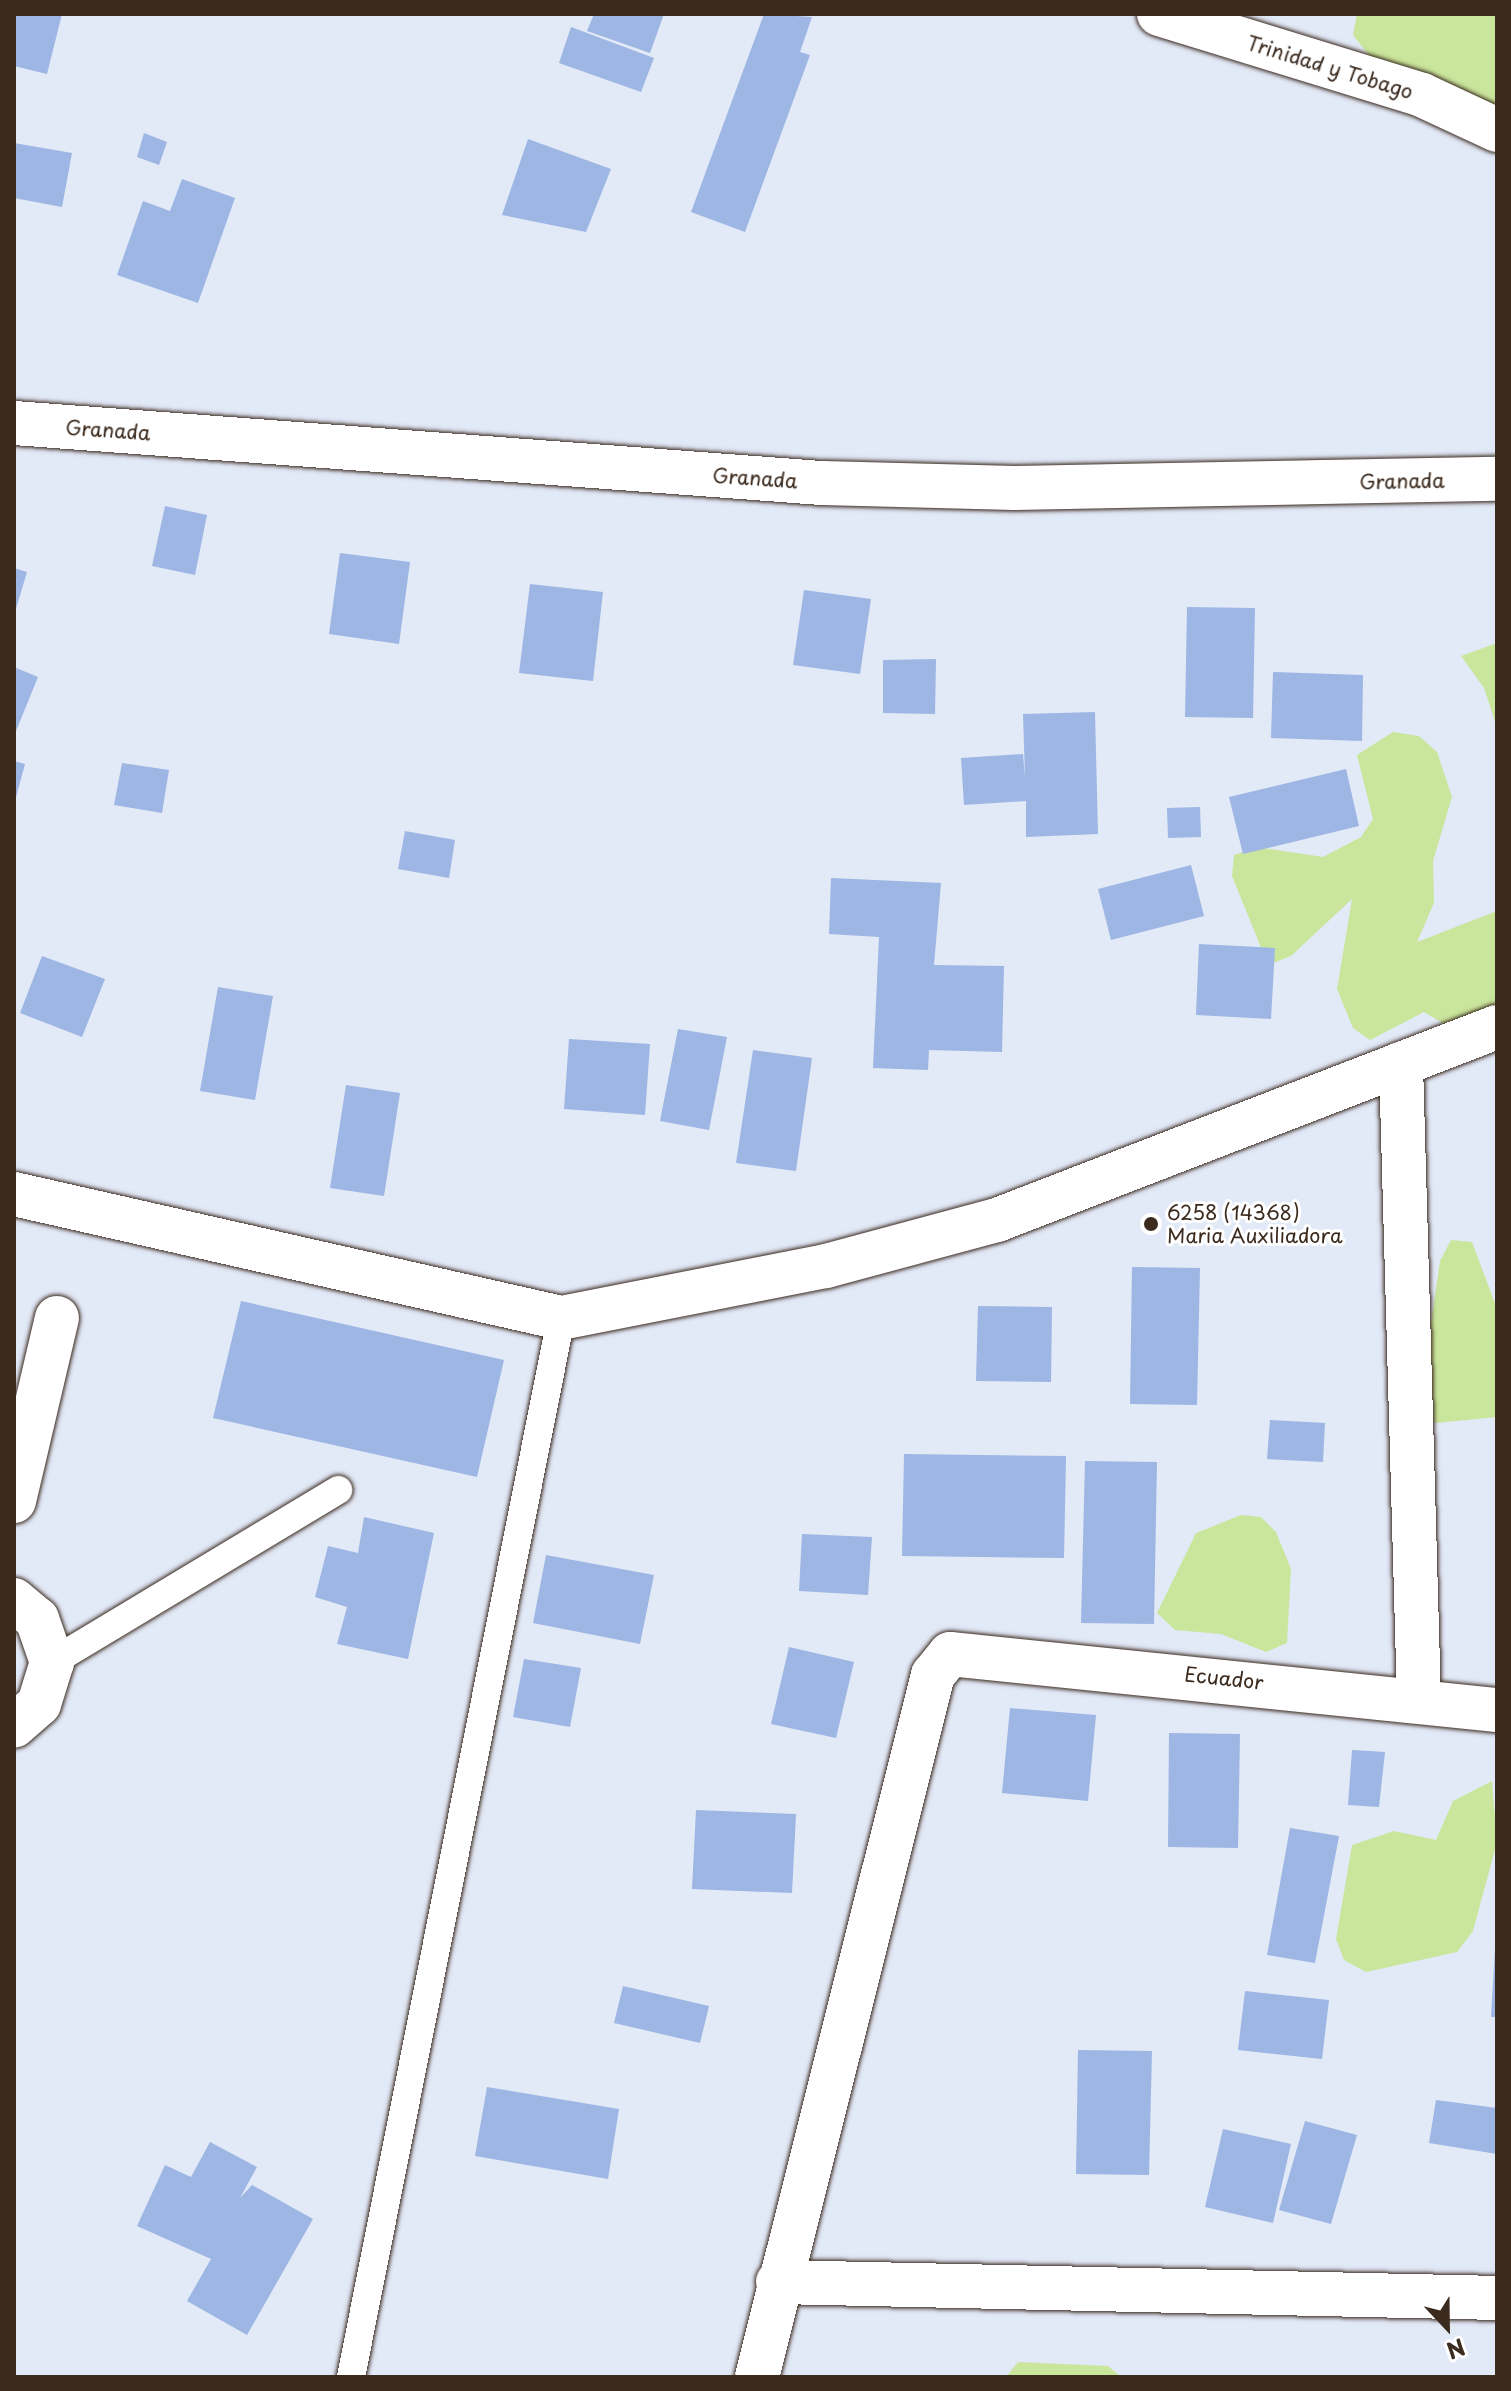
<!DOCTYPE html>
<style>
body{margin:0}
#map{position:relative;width:1511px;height:2391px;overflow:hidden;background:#e2e9f7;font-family:"Playpen Sans",sans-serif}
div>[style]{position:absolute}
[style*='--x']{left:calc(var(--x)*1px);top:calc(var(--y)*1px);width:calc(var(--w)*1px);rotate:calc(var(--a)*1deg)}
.green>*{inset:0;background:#cae69c}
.building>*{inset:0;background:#9db6e3}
.roads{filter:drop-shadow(0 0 2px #3b2a1e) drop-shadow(0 0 2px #3b2a1e)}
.lane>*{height:28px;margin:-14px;padding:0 14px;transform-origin:14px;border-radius:14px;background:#fff}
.street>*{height:44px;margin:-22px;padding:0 22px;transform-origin:22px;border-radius:22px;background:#fff}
.dots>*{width:22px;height:22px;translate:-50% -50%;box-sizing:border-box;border:4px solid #fff;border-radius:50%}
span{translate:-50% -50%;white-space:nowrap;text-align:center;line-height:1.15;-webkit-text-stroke:6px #fff;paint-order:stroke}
.street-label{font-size:20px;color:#3b2a1e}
.poi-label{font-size:20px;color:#3b2a1e}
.left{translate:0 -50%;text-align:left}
.frame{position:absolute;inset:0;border:16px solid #3b2a1e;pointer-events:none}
.north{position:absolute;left:1407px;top:2287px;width:80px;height:80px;-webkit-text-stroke:6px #fff;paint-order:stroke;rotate:158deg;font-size:22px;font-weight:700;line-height:32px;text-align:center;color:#3b2a1e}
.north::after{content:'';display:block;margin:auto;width:28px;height:36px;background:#3b2a1e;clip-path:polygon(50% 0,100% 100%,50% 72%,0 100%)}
</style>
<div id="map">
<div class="green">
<div style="clip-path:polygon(1357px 14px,1497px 14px,1497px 129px,1379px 68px,1353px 35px)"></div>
<div style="clip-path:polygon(1497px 643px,1497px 728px,1484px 688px,1461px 656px)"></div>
<div style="clip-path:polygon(1393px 732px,1419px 736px,1437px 752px,1452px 797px,1433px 861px,1434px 903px,1417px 942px,1497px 911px,1497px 1046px,1481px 1046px,1424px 1012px,1370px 1040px,1353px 1028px,1337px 989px,1352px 899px,1291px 956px,1268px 965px,1232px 876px,1234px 855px,1257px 847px,1323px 857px,1361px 837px,1373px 819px,1357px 755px)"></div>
<div style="clip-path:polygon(1451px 1240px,1472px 1242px,1497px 1309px,1497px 1417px,1436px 1423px,1418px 1412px,1440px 1261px)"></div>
<div style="clip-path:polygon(1241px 1515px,1261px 1517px,1276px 1532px,1291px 1569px,1287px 1643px,1266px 1652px,1221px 1634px,1175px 1630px,1157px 1613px,1196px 1533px)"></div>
<div style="clip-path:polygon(1492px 1781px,1497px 1842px,1473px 1931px,1457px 1952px,1366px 1972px,1344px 1960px,1336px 1939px,1352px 1845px,1394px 1831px,1436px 1840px,1453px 1801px)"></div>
<div style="clip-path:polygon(1018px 2362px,1108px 2366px,1121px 2377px,1006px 2377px)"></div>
</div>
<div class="building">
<div style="clip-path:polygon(14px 14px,62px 14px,47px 74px,14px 66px)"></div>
<div style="clip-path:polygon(594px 14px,664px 14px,650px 53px,587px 31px)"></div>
<div style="clip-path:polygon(764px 14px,812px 17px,800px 52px,810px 55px,745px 232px,691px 212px)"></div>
<div style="clip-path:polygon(571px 27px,654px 58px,641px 92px,559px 63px)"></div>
<div style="clip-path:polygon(144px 133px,167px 142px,159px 165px,137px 157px)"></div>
<div style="clip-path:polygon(528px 139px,611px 169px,586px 232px,502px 215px)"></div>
<div style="clip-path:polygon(14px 143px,72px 153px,62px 207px,14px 198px)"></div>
<div style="clip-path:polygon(182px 179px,235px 198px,198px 303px,117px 275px,143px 201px,170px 211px)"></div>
<div style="clip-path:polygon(165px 506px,207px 515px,195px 575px,152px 566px)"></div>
<div style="clip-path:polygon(340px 553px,410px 562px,399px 644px,329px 634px)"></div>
<div style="clip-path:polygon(14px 568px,27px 572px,15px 612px,14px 611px)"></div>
<div style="clip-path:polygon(530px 584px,603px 592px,593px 681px,519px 673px)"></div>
<div style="clip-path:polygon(804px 590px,871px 599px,860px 674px,793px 665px)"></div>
<div style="clip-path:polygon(1187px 607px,1255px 608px,1253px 718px,1185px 717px)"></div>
<div style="clip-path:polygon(936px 659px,935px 714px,883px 713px,883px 660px)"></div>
<div style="clip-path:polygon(14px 667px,38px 677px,14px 736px)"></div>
<div style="clip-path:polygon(1273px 672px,1363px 675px,1362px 741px,1271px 738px)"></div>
<div style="clip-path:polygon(1095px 712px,1098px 834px,1026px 837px,1026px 801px,964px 805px,961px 758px,1023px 754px,1025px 778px,1023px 714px)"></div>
<div style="clip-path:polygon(14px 761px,25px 764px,15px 801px,14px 801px)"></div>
<div style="clip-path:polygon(122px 763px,169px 770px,162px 813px,114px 805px)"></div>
<div style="clip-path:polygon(1346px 769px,1359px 826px,1243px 854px,1229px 797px)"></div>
<div style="clip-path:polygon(1200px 807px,1201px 837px,1168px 838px,1167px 808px)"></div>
<div style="clip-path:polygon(405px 831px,455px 840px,449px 878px,398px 869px)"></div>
<div style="clip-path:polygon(1191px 865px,1204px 916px,1111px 940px,1098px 889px)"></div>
<div style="clip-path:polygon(831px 878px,941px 883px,934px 965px,1004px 966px,1002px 1052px,929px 1050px,928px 1070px,873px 1068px,879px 937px,829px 934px)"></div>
<div style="clip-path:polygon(1199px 944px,1275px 948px,1271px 1019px,1196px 1015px)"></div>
<div style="clip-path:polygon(42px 956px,105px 979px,82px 1037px,20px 1013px)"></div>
<div style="clip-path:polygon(218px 987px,273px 996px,255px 1100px,200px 1091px)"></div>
<div style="clip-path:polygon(678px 1029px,727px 1037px,709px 1130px,660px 1121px)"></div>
<div style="clip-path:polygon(569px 1039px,650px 1044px,645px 1115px,564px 1109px)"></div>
<div style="clip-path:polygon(753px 1050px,812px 1058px,796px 1171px,736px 1163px)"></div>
<div style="clip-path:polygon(346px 1085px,400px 1093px,384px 1196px,330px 1188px)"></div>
<div style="clip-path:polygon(1132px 1267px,1200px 1268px,1197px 1405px,1130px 1404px)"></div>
<div style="clip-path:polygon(241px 1301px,504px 1360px,477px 1477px,213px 1418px)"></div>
<div style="clip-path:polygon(978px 1306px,1052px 1307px,1051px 1382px,976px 1381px)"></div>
<div style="clip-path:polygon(1270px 1420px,1325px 1423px,1323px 1462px,1267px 1459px)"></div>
<div style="clip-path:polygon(904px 1454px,1066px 1456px,1064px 1558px,902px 1556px)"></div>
<div style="clip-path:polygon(1085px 1461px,1157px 1462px,1154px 1624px,1081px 1623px)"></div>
<div style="clip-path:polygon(364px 1517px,434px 1533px,408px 1659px,337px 1644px,347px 1607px,315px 1597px,328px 1546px,358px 1553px)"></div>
<div style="clip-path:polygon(802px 1534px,872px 1537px,868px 1595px,799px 1591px)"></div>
<div style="clip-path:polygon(546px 1555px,654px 1575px,640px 1644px,533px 1623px)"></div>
<div style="clip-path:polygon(789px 1647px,854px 1662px,836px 1738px,771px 1724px)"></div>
<div style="clip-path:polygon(524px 1659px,581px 1668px,570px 1727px,513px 1717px)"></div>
<div style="clip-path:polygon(1010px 1708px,1096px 1715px,1088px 1801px,1002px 1793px)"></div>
<div style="clip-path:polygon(1169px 1733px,1240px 1734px,1238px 1848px,1168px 1847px)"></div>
<div style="clip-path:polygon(1352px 1750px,1385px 1752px,1379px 1807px,1348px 1805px)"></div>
<div style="clip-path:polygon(696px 1810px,796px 1814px,792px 1893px,692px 1889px)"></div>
<div style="clip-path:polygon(1290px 1828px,1339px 1836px,1315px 1963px,1267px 1955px)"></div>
<div style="clip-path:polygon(1495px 1949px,1497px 1949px,1497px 2017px,1491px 2017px)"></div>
<div style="clip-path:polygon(623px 1986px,709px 2006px,700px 2043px,614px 2023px)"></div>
<div style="clip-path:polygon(1245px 1991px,1329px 2000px,1322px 2059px,1238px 2050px)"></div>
<div style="clip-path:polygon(1078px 2050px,1152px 2051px,1149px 2175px,1076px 2174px)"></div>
<div style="clip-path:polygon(487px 2087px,619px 2109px,608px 2179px,475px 2156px)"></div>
<div style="clip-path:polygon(1436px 2100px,1497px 2108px,1497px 2154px,1429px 2143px)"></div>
<div style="clip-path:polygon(1305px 2121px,1357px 2135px,1331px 2224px,1279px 2210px)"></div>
<div style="clip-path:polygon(1223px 2129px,1291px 2144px,1273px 2223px,1205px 2207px)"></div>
<div style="clip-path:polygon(210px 2142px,257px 2167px,240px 2198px,252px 2185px,313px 2219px,247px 2335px,187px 2301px,211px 2259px,137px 2226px,165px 2165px,191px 2177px)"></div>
</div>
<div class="roads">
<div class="lane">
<div style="--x:52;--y:1662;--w:334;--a:-31"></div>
<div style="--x:351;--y:2377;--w:1080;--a:-78.78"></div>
</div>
<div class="street">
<div style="--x:1159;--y:14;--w:275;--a:17.1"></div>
<div style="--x:1422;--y:95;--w:83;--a:25"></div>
<div style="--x:14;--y:423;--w:810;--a:4.25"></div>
<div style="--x:822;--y:483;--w:193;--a:1.5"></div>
<div style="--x:1015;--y:488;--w:482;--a:-1.1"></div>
<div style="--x:1401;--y:1064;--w:635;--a:88.38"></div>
<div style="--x:14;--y:1194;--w:561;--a:12.77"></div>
<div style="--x:561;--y:1318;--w:270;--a:-11.1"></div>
<div style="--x:826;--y:1266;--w:177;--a:-15.1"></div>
<div style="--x:997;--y:1220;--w:536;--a:-21.11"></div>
<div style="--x:14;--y:1501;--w:188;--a:-76.8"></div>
<div style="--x:14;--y:1600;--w:30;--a:40"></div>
<div style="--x:37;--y:1619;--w:46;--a:70.8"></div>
<div style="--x:52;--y:1662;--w:44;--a:107.2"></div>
<div style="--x:39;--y:1704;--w:33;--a:139"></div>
<div style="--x:778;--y:2282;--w:719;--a:1.27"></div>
<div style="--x:757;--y:2377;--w:724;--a:-75.93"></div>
<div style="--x:933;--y:1675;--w:27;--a:-51"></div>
<div style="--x:950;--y:1654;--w:550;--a:5.85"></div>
</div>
</div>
<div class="dots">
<div style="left:1151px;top:1224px;background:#3b2a1e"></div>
</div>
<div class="street-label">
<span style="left:1330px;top:67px;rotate:17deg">Trinidad y Tobago</span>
<span style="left:108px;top:430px;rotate:4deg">Granada</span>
<span style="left:755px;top:478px;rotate:4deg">Granada</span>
<span style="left:1402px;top:481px;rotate:-1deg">Granada</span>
<span style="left:1224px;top:1678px;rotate:6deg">Ecuador</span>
</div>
<div class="poi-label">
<span class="left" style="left:1167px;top:1224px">6258 (14368)<br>Maria Auxiliadora</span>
</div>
<div class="frame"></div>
<div class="north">N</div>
</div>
